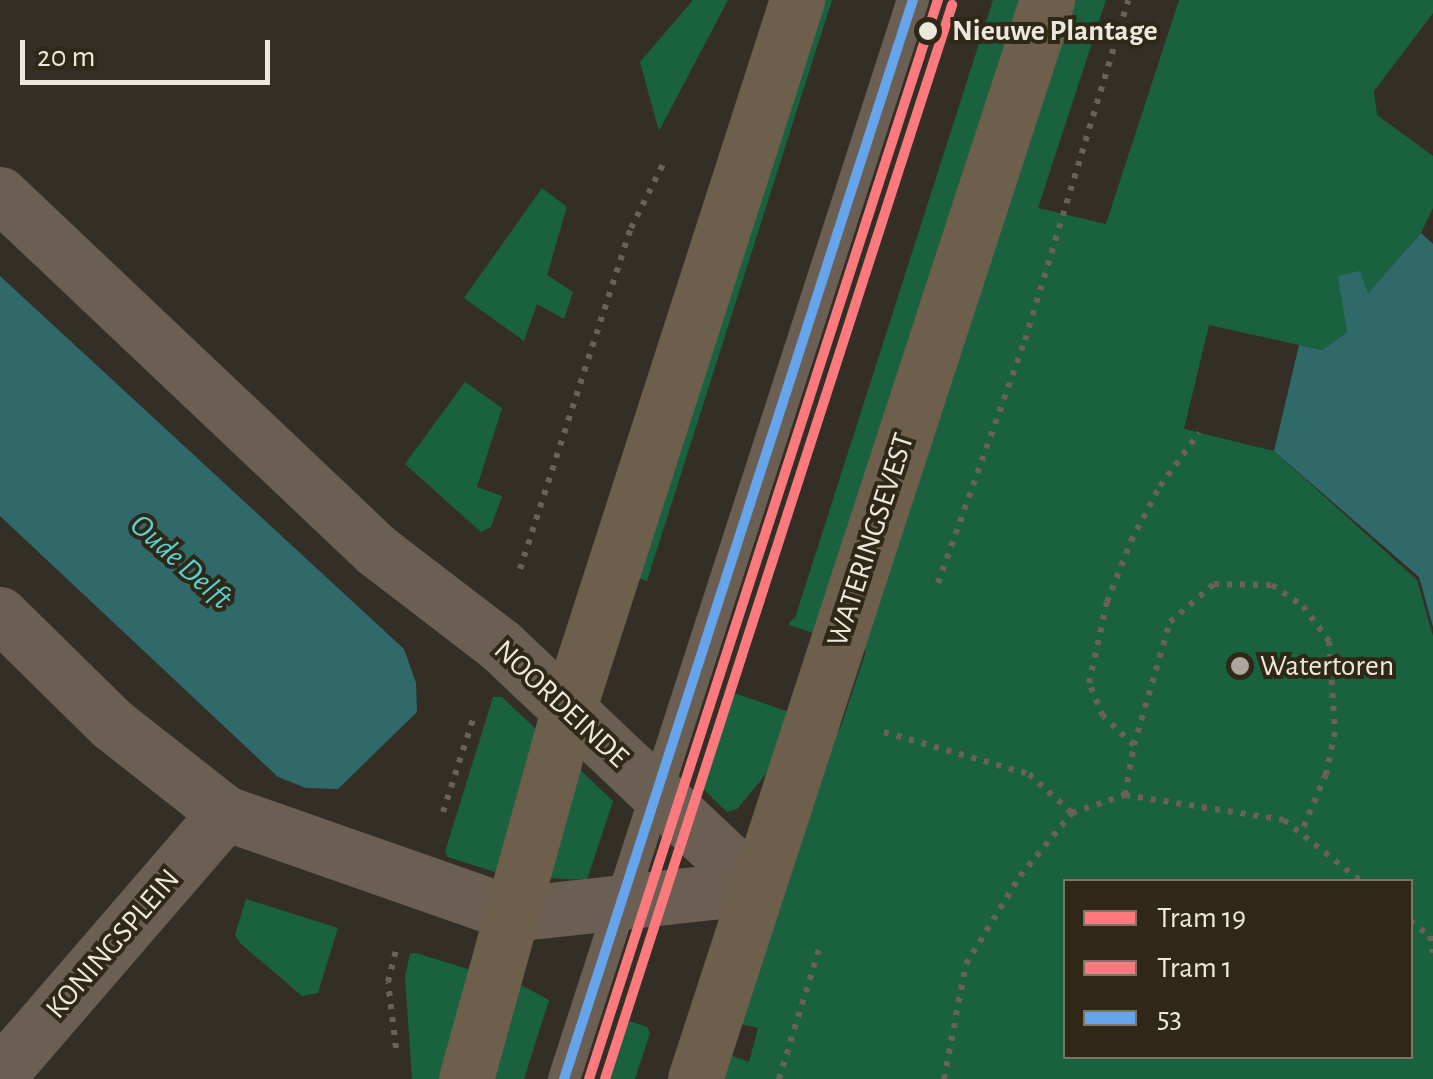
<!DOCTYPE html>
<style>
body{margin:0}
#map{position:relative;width:1433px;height:1079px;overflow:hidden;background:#332f26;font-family:"Alegreya Sans",sans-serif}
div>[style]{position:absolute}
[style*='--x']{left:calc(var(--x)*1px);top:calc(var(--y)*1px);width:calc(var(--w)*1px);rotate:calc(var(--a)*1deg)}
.green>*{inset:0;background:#1a623f}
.water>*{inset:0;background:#2f696a}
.path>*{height:6px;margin-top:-3px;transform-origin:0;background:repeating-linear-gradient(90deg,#6a6257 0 5px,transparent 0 13px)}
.service>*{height:32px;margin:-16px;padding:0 16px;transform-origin:16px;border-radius:16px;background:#6a5f52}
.minor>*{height:55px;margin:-27.5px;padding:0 27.5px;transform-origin:27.5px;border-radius:27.5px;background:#6a5f52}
.secondary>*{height:55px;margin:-27.5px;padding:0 27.5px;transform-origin:27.5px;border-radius:27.5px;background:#6e5f4d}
.bus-1>*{height:10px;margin:-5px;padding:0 5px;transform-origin:5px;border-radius:5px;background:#66a4eb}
.tram-1>*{height:10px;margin:-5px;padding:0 5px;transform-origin:5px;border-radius:5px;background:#fc7a7d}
.tram-2>*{height:10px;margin:-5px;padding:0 5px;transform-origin:5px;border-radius:5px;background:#fc7a7d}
.dots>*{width:28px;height:28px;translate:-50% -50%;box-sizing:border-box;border:5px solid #2f2816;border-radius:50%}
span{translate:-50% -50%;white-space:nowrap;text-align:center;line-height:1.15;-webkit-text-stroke:8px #2f2816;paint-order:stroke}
.stop-label{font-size:30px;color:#ece8dd;font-weight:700}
.left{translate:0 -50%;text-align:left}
.street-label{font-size:30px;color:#ece8dd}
.poi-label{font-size:30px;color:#ece8dd}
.water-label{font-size:32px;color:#56d3d9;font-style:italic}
.legend{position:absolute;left:1063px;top:879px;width:350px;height:180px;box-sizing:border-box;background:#2f2816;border:2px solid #7b7566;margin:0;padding:12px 18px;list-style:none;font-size:30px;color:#ece8dd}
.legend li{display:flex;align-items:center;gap:20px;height:50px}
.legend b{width:50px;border:2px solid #7b7566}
.scale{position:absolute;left:20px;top:40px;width:250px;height:45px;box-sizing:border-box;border:5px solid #ece8dd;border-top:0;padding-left:12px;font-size:30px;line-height:35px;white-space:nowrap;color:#ece8dd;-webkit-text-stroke:8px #2f2816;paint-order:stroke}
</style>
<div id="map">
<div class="green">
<div style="clip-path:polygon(693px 0,728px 0,659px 131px,640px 62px)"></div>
<div style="clip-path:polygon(813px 0,832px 0,647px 581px,628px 575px)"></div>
<div style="clip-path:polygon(993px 0,1025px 0,819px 635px,789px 625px,790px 621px,795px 618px)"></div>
<div style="clip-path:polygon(evenodd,1069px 0,1106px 0,1038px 208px,1106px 224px,1179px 0,1433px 0,1433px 13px,1374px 91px,1377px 115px,1433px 156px,1433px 208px,1421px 233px,1367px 294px,1347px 332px,1322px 350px,1209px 325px,1184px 429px,1274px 451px,1417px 580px,1433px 636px,1433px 1079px,718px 1079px,730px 1055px,749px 1062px,758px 1028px,741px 1024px,836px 728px,840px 729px,866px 651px,856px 647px,1069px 0,1066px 882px,1410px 882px,1410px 1056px,1066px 1056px,1066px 882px)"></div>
<div style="clip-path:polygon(542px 188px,567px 207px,547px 275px,573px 292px,564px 319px,537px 304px,524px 341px,464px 298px)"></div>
<div style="clip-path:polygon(465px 382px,502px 408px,477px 487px,502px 496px,491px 527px,481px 532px,405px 464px)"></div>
<div style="clip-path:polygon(737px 694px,789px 712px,767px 773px,737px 809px,727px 812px,701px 787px,731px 695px)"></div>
<div style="clip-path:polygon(493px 697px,502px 697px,539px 732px,498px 873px,448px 857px,445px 852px)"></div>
<div style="clip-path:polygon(576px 766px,613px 801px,587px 880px,545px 878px)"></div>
<div style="clip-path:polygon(246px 899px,338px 928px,318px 993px,302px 996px,241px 944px,235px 935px)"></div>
<div style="clip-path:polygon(416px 953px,471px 970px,449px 1079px,412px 1079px,405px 976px,410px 954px)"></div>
<div style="clip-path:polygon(521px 985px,549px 1000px,524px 1079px,488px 1079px,514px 988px)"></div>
<div style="clip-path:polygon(630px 1021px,647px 1027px,650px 1033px,635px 1079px,607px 1079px,624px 1025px)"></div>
</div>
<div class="water">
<div style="clip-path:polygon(1421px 233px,1433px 244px,1433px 627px,1419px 577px,1274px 451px,1299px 345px,1322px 350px,1347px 332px,1338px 276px,1360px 271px,1368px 293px)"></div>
<div style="clip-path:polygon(0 276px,404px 649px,416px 683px,417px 712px,338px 789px,306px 788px,278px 777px,0 516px)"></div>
</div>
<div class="path">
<div style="--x:520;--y:569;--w:359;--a:-72"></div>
<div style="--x:631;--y:228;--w:74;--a:-63.4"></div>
<div style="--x:938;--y:583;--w:258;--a:-70.3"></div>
<div style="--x:1025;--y:340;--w:355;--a:-73.1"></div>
<div style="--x:884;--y:732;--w:151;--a:16.2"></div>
<div style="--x:1029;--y:774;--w:58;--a:42.2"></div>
<div style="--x:1134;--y:745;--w:42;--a:-136.9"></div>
<div style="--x:1103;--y:716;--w:36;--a:-113"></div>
<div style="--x:1089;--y:683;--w:83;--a:-77.5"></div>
<div style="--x:1107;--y:602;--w:66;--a:-68.5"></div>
<div style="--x:1131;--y:541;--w:62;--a:-62.2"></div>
<div style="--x:1160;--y:486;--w:66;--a:-53.7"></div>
<div style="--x:1125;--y:795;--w:51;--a:-79.8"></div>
<div style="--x:1134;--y:745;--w:128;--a:-73.7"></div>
<div style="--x:1170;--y:622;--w:58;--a:-40.8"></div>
<div style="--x:1214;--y:584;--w:58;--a:1"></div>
<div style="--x:1272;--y:585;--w:37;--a:34"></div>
<div style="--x:1303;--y:606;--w:44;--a:53.4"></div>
<div style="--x:1329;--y:641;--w:91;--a:86.2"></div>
<div style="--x:1335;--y:732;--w:43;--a:102.1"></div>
<div style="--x:1326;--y:774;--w:64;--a:113"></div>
<div style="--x:443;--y:812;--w:98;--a:-72.1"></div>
<div style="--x:1072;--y:813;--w:56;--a:-18.8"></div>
<div style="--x:1125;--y:795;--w:161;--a:8.9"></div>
<div style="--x:1284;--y:820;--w:100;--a:38.5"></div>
<div style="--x:1410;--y:921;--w:25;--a:37"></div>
<div style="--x:1430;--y:936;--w:17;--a:80"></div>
<div style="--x:396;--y:1048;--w:66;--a:-96.9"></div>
<div style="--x:388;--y:982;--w:36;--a:-76"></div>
<div style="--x:779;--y:1079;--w:139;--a:-72.9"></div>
<div style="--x:944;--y:1079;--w:117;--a:-79.2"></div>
<div style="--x:966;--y:964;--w:103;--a:-58.5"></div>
<div style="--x:1020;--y:876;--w:82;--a:-50.5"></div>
</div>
<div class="service">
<div style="--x:564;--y:1079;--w:1134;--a:-72.08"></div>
</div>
<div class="minor">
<div style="--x:0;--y:194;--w:518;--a:43.43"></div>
<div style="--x:376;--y:550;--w:156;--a:37.5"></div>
<div style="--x:500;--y:645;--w:352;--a:43.4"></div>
<div style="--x:0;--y:614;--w:157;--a:44.5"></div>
<div style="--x:112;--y:724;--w:144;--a:38.2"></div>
<div style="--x:225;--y:813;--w:305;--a:19.3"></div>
<div style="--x:513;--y:914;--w:244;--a:-6.3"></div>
<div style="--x:0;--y:1074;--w:345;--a:-49.2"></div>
</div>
<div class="secondary">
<div style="--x:466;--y:1079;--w:383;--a:-74.5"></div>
<div style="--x:568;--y:710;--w:746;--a:-72.12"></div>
<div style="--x:695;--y:1079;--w:1135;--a:-71.93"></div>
</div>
<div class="bus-1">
<div style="--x:564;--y:1079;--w:1134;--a:-72.08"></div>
</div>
<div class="tram-1">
<div style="--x:589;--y:1079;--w:1134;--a:-72.08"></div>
</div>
<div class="tram-2">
<div style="--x:605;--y:1079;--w:1129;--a:-72.09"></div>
</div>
<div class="dots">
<div style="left:928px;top:31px;background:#ece8dd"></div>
<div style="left:1240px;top:666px;background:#aba79d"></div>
</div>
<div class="stop-label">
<span class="left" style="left:952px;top:31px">Nieuwe Plantage</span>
</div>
<div class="street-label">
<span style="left:871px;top:540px;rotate:-72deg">WATERINGSEVEST</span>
<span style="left:561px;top:704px;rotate:43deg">NOORDEINDE</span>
<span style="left:113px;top:944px;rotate:-49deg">KONINGSPLEIN</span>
</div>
<div class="poi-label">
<span class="left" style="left:1260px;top:666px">Watertoren</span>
</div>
<div class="water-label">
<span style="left:181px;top:562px;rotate:42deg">Oude Delft</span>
</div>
<ul class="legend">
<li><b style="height:12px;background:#fc7a7d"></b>Tram 19</li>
<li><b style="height:12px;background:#fc7a7d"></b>Tram 1</li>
<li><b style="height:12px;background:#66a4eb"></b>53</li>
</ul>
<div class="scale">20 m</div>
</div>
